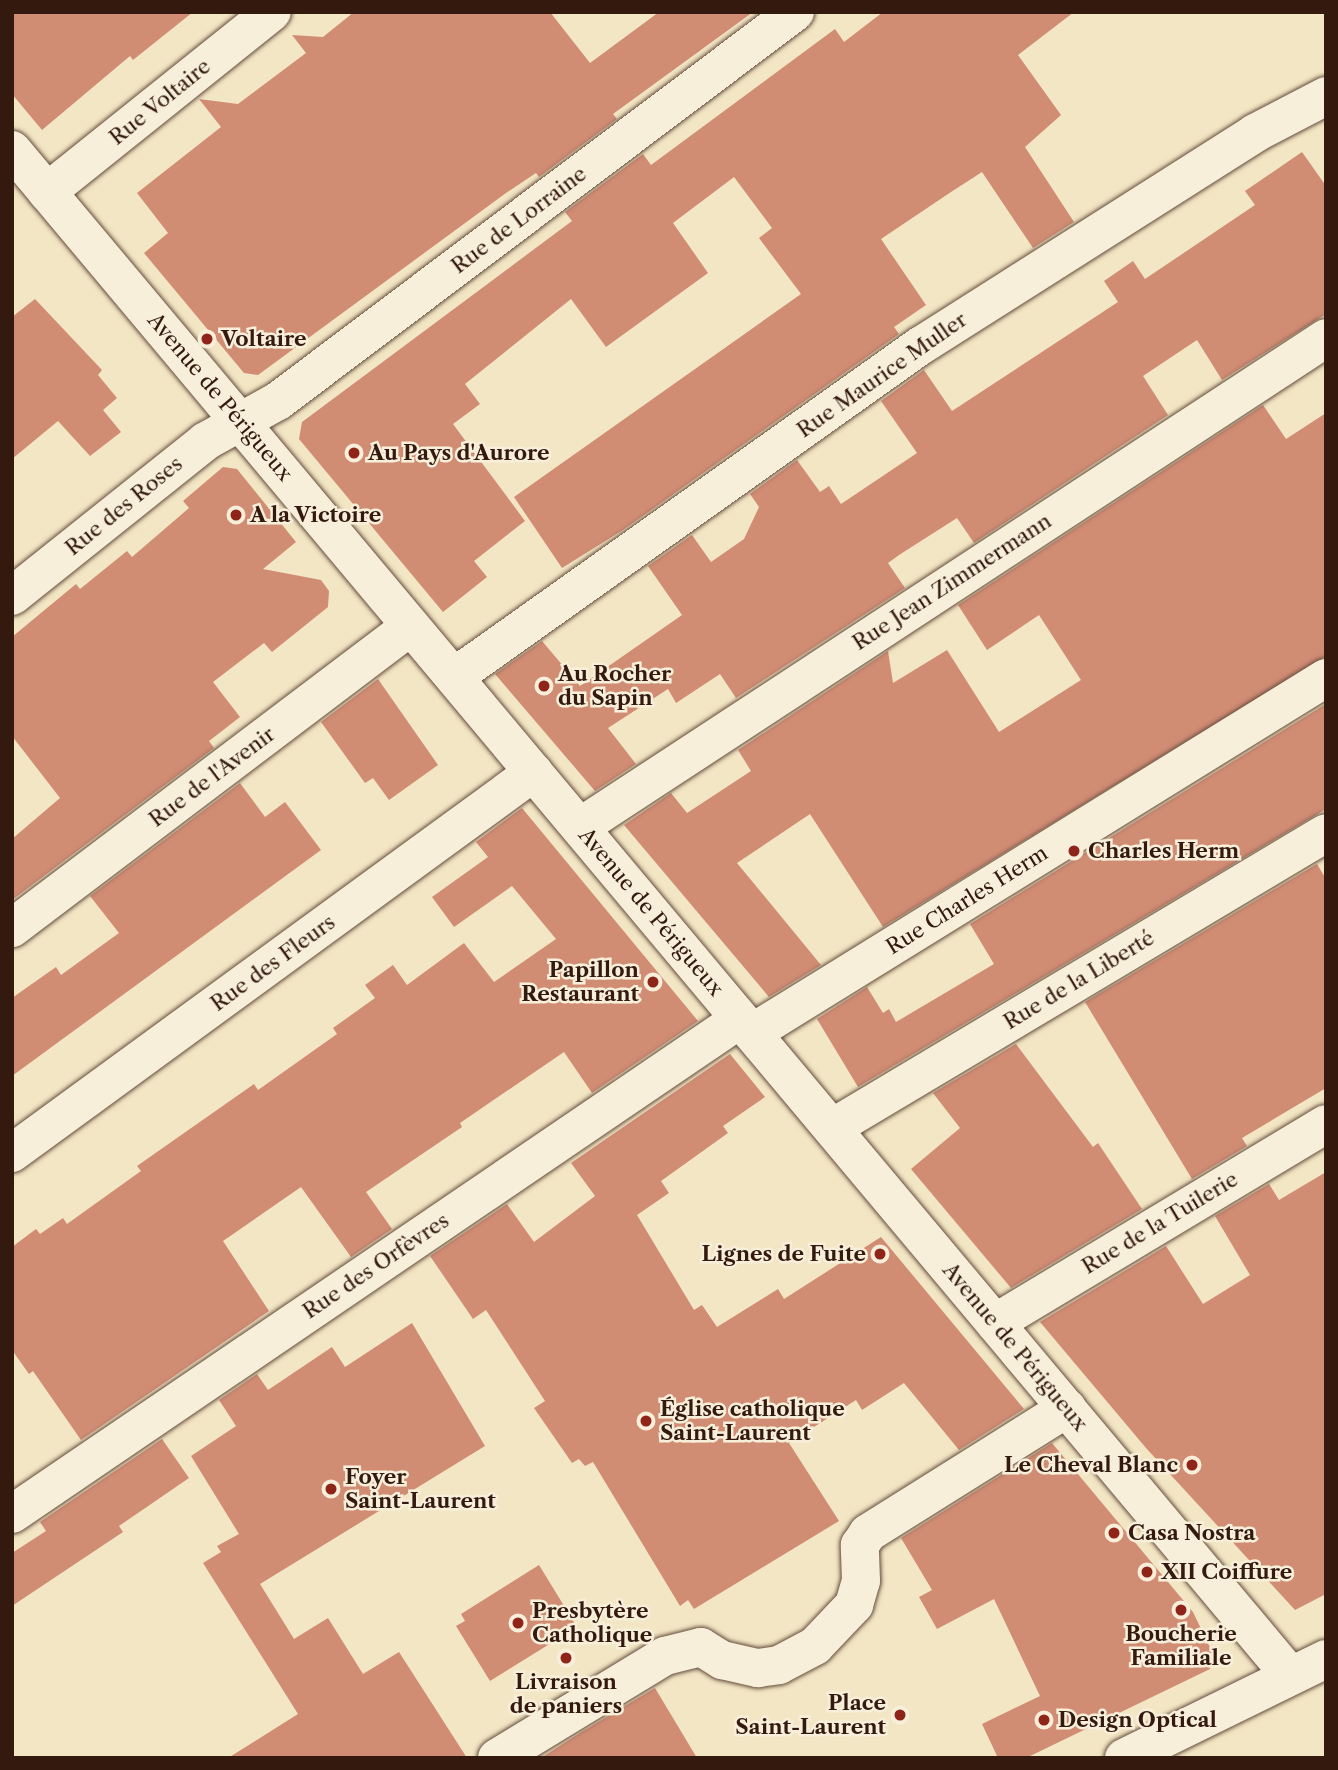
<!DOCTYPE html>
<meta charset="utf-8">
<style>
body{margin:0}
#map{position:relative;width:1338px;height:1770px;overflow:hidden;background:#f3e6c4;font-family:"Libre Caslon Text",serif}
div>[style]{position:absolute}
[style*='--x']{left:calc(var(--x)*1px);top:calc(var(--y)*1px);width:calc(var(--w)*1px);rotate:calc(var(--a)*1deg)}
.building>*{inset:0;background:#d18c74}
.roads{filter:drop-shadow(0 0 2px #644c3c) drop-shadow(0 0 2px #644c3c)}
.street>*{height:38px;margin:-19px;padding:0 19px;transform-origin:19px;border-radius:19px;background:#f7efd9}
.secondary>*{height:38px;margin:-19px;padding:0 19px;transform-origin:19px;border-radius:19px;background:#f7efd9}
.dots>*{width:19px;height:19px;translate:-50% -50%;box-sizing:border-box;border:4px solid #f7efd9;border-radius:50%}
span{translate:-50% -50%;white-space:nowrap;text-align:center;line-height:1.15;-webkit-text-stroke:5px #f7efd9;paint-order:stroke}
.street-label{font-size:21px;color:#34190f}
.poi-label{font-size:21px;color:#34190f;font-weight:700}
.left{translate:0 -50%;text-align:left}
.right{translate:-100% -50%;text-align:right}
.frame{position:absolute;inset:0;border:14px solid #34190f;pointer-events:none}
</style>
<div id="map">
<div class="building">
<div style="clip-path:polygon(12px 12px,193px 12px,133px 60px,130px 56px,42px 130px,12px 94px)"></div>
<div style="clip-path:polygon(354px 12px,550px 12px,590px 63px,659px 12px,753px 12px,613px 114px,617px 119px,539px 177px,536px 173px,506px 193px,258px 375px,244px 373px,144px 253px,168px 233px,137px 193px,221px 127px,199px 99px,238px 104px,306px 53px,292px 35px,323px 37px)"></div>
<div style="clip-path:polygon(883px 12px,1074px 12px,1018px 55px,1061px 115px,1025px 147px,1074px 222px,1033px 248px,982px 172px,951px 192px,881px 239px,926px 305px,894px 327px,899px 334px,623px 530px,562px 568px,514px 497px,801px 294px,759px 238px,772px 228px,734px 177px,673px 223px,708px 273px,606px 347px,571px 299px,465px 384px,480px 404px,453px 424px,525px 521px,474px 561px,487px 577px,443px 612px,299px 439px,302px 422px,572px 221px,565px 212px,643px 154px,651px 165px,835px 29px,844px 42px)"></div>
<div style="clip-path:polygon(1302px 152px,1326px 186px,1326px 314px,1222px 380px,1197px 340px,1143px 376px,1168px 415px,974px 543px,957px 518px,899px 555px,888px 563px,905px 588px,736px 698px,720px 674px,676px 703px,668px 689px,608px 728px,636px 764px,595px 791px,495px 674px,542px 641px,580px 686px,682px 615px,648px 566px,692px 535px,711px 562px,744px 539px,759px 507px,750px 494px,797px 460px,820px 492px,829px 486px,841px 504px,917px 453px,881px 401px,924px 370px,952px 411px,1118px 302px,1104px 281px,1133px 261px,1145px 279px,1255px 205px,1245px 191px)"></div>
<div style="clip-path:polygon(35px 299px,102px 370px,98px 375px,117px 398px,103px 410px,121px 432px,90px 456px,58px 421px,12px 459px,12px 317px)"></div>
<div style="clip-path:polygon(1263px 405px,1286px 439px,1326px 413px,1326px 656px,883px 927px,810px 814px,737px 863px,821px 965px,769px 997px,624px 825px,671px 793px,687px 813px,751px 771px,738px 750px,888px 651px,893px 683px,947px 650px,999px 732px,1081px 680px,1039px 615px,987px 650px,958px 605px)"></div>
<div style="clip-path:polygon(223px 467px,237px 469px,296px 542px,263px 569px,321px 580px,329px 591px,328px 607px,272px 652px,264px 643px,213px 682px,240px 717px,209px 741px,214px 748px,12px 900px,12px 839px,60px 798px,12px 736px,12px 637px,76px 584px,80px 589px,127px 551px,132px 557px,189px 508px,183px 501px)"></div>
<div style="clip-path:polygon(378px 679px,438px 765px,389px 800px,373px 778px,365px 783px,321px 722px)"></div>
<div style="clip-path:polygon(1326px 704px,1326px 809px,858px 1087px,817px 1019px,867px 987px,883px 1013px,889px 1009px,896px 1022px,994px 964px,970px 924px)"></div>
<div style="clip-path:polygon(240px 783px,265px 817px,285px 802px,321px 850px,12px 1076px,12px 998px,56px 967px,61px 975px,119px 933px,90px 896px)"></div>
<div style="clip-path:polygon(522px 808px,698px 1021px,592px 1093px,564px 1052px,460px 1123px,462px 1127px,366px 1192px,392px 1229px,351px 1257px,301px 1187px,223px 1241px,269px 1311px,81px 1440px,33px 1371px,29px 1374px,12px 1350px,12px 1247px,36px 1229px,40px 1234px,63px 1218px,67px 1224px,141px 1171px,137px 1166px,254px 1084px,258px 1090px,337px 1034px,333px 1028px,375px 998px,365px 985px,393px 965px,407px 985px,464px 943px,494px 982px,556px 939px,512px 886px,454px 927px,432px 897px,488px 857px,476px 842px)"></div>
<div style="clip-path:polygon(1317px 864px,1326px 879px,1326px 1088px,1242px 1138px,1247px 1146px,1192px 1179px,1085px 1002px)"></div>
<div style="clip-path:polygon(1016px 1044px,1093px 1147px,1098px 1143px,1142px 1209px,1011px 1288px,911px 1169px,960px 1128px,933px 1093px)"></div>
<div style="clip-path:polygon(730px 1054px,765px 1097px,723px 1126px,728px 1133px,661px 1181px,669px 1193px,637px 1215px,694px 1310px,702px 1305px,717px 1327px,778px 1289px,784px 1299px,881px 1237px,1024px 1409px,959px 1450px,904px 1383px,862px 1410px,856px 1400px,789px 1443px,839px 1521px,694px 1609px,688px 1600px,680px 1606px,593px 1462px,585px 1466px,579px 1459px,572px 1463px,534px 1408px,545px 1401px,486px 1310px,473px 1319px,430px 1256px,507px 1204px,534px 1242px,595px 1196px,571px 1163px)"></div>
<div style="clip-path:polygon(1326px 1172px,1326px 1594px,1295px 1610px,1146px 1448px,1040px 1322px,1166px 1246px,1203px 1304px,1250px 1275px,1215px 1216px,1269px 1184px,1279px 1200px)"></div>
<div style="clip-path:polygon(412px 1323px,485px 1446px,260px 1584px,294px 1639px,328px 1618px,363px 1674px,399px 1652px,467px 1758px,228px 1758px,298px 1714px,203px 1563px,221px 1552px,217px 1546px,239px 1534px,191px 1456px,236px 1426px,219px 1400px,257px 1374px,268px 1390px,332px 1347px,345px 1367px)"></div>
<div style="clip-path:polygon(162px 1439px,189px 1478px,119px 1526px,123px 1532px,12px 1606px,12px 1553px,46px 1531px,40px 1522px)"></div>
<div style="clip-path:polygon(1052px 1443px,1193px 1612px,1214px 1656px,1210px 1669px,1026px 1758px,998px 1758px,982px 1724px,1040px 1696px,994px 1599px,937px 1629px,919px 1597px,932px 1590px,901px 1538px)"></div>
<div style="clip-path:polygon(539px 1565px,577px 1627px,490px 1681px,456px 1626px,465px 1621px,461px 1614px)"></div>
<div style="clip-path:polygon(655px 1688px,697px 1758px,541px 1758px,580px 1733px)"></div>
</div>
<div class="roads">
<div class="street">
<div style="--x:47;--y:192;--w:288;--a:-38.7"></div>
<div style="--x:12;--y:596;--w:248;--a:-38.6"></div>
<div style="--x:206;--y:441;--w:82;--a:-29.1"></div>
<div style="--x:278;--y:401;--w:647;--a:-36.96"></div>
<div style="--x:454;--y:677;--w:572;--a:-35.39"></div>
<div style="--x:920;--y:346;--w:397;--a:-32.4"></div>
<div style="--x:1255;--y:133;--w:80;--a:-27.5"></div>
<div style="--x:580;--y:827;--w:892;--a:-33.24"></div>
<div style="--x:12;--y:928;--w:500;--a:-37.12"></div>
<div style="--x:752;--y:1033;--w:675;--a:-31.74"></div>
<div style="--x:832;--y:1128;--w:575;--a:-30.84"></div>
<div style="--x:12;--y:1153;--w:646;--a:-36.13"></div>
<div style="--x:995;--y:1323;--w:386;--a:-31"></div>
<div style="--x:12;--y:1514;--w:880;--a:-34.21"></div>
<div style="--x:497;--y:1758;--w:197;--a:-31.3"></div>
<div style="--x:665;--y:1656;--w:37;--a:-14"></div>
<div style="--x:701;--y:1647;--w:25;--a:32"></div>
<div style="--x:722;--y:1660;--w:37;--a:13"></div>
<div style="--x:758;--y:1668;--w:21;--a:-8"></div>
<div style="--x:779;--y:1665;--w:41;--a:-27.8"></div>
<div style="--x:815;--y:1646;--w:57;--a:-46.4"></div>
<div style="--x:854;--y:1605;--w:25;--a:-74"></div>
<div style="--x:861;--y:1581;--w:36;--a:-92"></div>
<div style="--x:860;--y:1545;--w:14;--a:-56"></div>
<div style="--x:868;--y:1533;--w:235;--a:-32.1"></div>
</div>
<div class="secondary">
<div style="--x:12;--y:150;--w:1990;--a:50.04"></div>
<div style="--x:1124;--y:1758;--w:225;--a:-26.1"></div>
</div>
</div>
<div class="dots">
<div style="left:207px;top:339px;background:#8f2418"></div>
<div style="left:354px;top:453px;background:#8f2418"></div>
<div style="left:236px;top:515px;background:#8f2418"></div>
<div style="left:544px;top:686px;background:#8f2418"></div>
<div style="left:1074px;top:851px;background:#8f2418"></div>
<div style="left:653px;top:982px;background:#8f2418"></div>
<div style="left:880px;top:1254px;background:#8f2418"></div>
<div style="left:646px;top:1421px;background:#8f2418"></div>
<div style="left:1192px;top:1465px;background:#8f2418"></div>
<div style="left:331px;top:1489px;background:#8f2418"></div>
<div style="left:1114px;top:1533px;background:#8f2418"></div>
<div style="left:1147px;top:1572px;background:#8f2418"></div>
<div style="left:1181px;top:1610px;background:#8f2418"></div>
<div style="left:518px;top:1623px;background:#8f2418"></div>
<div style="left:566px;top:1658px;background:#8f2418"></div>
<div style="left:900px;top:1715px;background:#8f2418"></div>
<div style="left:1044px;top:1720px;background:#8f2418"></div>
</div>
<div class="street-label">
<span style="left:160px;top:102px;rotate:-39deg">Rue Voltaire</span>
<span style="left:519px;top:220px;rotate:-37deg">Rue de Lorraine</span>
<span style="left:882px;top:375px;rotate:-35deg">Rue Maurice Muller</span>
<span style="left:220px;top:397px;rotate:50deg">Avenue de Périgueux</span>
<span style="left:124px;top:506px;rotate:-39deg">Rue des Roses</span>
<span style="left:952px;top:582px;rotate:-33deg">Rue Jean Zimmermann</span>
<span style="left:212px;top:777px;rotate:-37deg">Rue de l'Avenir</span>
<span style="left:967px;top:900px;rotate:-32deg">Rue Charles Herm</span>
<span style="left:651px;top:912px;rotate:50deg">Avenue de Périgueux</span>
<span style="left:273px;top:963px;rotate:-36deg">Rue des Fleurs</span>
<span style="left:1079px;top:980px;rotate:-31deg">Rue de la Liberté</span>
<span style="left:1160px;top:1223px;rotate:-31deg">Rue de la Tuilerie</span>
<span style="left:376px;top:1266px;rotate:-34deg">Rue des Orfèvres</span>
<span style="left:1015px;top:1347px;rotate:50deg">Avenue de Périgueux</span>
</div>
<div class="poi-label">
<span class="left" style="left:221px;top:339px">Voltaire</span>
<span class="left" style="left:368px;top:453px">Au Pays d'Aurore</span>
<span class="left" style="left:250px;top:515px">A la Victoire</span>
<span class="left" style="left:558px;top:686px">Au Rocher<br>du Sapin</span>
<span class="left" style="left:1088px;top:851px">Charles Herm</span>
<span class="right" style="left:639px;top:982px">Papillon<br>Restaurant</span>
<span class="right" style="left:866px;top:1254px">Lignes de Fuite</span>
<span class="left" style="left:660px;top:1421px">Église catholique<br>Saint-Laurent</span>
<span class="right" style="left:1178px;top:1465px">Le Cheval Blanc</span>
<span class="left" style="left:345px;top:1489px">Foyer<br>Saint-Laurent</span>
<span class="left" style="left:1128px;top:1533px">Casa Nostra</span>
<span class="left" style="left:1161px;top:1572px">XII Coiffure</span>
<span class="left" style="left:532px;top:1623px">Presbytère<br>Catholique</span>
<span style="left:1181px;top:1646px">Boucherie<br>Familiale</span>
<span style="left:566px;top:1694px">Livraison<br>de paniers</span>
<span class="right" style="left:886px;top:1715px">Place<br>Saint-Laurent</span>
<span class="left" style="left:1058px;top:1720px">Design Optical</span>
</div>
<div class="frame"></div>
</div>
